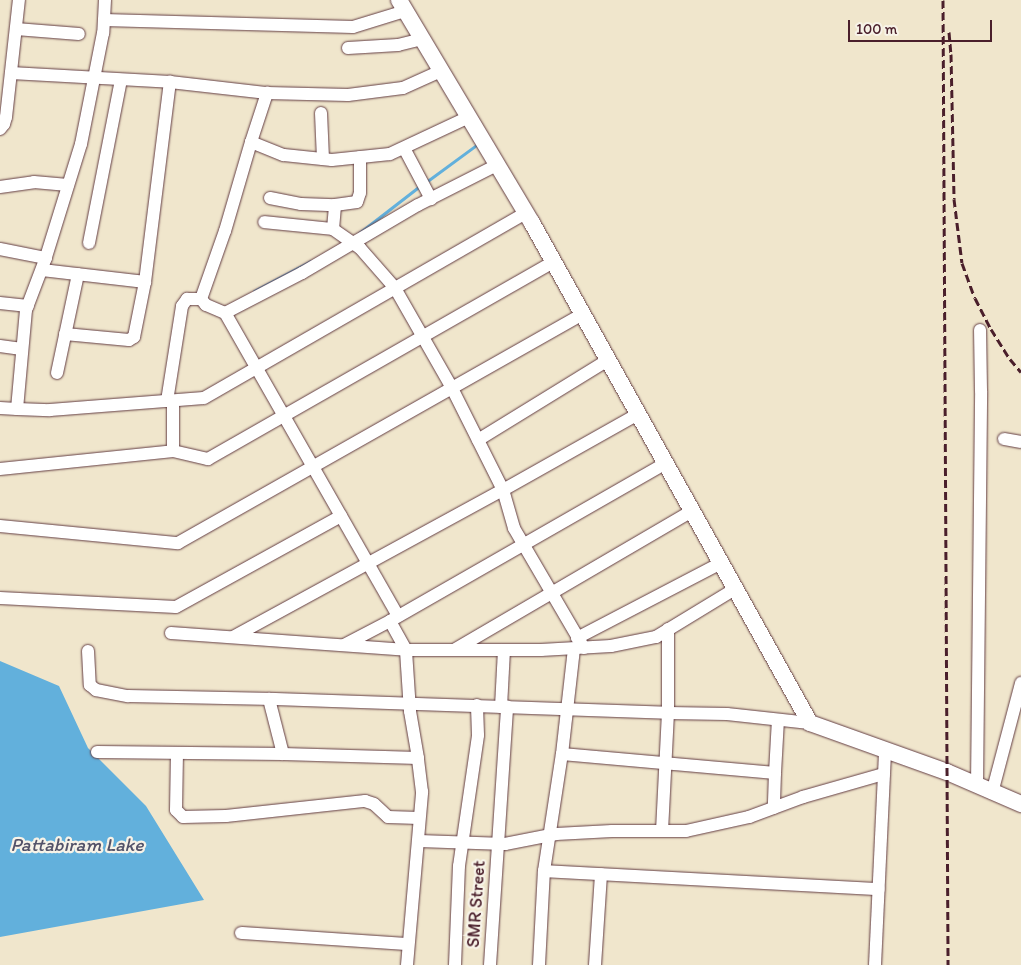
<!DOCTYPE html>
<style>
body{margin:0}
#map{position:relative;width:1021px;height:965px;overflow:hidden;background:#f0e6cc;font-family:Itim,sans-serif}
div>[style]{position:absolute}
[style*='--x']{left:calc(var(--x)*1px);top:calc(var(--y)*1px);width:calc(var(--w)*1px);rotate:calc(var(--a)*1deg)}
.water>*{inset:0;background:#62b0dc}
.stream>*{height:3px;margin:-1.5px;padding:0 1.5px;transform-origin:1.5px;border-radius:1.5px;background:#62b0dc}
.roads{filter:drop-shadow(0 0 1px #633d43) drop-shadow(0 0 1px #633d43)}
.minor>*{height:12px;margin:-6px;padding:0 6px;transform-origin:6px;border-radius:6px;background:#fff}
.major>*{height:16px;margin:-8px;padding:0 8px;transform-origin:8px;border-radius:8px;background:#fff}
.rail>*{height:3px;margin-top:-1.5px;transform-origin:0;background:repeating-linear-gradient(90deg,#4a1f2b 0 8px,transparent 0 12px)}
span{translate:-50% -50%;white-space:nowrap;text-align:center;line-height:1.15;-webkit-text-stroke:4.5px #f7f3e8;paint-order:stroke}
.street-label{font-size:18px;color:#4a1f2b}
.water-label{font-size:19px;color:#525269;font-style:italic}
.scale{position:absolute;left:848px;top:20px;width:144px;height:22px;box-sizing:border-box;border:2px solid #4a1f2b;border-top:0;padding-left:6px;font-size:15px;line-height:18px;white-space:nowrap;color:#4a1f2b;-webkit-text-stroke:4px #f7f3e8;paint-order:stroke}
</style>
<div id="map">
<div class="water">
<div style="clip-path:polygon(0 661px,59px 686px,88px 748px,146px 806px,204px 900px,0 937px)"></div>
</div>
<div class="stream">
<div style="--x:426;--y:182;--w:61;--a:-36.3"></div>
<div style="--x:359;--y:233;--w:78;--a:-37.7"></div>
<div style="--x:254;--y:291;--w:64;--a:-27.8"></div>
</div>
<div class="roads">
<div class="minor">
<div style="--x:105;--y:0;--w:33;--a:93"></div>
<div style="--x:103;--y:33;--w:113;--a:101.2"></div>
<div style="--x:81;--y:144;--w:121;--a:107.2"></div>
<div style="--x:45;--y:260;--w:53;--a:110.8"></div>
<div style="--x:26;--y:310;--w:99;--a:95.2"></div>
<div style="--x:17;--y:409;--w:33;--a:2"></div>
<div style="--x:50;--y:410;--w:154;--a:-4.5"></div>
<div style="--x:204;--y:398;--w:371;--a:-29.9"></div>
<div style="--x:104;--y:20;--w:249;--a:1.6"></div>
<div style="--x:353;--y:27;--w:54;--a:-17.1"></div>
<div style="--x:16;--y:29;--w:63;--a:4.5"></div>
<div style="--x:348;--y:48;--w:50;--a:-3.4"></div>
<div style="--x:398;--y:45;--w:25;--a:-14"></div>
<div style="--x:11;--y:73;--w:159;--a:3.2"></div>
<div style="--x:170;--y:82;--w:98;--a:6.5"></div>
<div style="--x:267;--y:93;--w:81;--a:1.4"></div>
<div style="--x:348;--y:95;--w:55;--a:-7.3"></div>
<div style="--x:403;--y:88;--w:42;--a:-24.1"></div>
<div style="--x:321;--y:113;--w:46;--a:87.5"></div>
<div style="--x:0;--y:129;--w:6;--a:-51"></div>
<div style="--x:4;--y:124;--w:7;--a:-74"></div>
<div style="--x:6;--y:117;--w:118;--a:-83.7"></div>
<div style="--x:251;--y:142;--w:52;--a:-71.9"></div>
<div style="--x:404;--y:148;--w:58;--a:62.1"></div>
<div style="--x:0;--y:187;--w:34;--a:-8"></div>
<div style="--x:34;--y:182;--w:34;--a:5"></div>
<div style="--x:270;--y:198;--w:32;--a:11"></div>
<div style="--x:301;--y:204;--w:34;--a:2"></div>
<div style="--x:335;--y:205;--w:22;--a:-8"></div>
<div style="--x:357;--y:202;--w:9;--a:-72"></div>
<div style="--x:360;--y:193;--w:36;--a:-90"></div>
<div style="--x:333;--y:229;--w:24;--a:-85"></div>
<div style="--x:89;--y:243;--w:166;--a:-78.9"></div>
<div style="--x:0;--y:249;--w:47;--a:11.1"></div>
<div style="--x:42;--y:270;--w:104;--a:6.6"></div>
<div style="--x:0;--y:303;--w:28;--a:6"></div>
<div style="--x:225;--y:313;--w:87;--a:-27.5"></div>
<div style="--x:302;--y:273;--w:134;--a:-30.4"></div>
<div style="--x:418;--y:205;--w:89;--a:-26.9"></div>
<div style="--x:65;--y:334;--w:64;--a:5.4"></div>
<div style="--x:129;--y:340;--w:6;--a:-31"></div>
<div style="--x:134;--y:337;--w:56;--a:-78.7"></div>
<div style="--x:145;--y:282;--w:202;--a:-82.9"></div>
<div style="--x:0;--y:346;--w:22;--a:8"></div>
<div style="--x:57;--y:373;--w:101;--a:-78"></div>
<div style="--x:167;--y:401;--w:96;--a:-81"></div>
<div style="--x:182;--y:306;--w:9;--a:-54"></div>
<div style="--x:187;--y:299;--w:14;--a:0"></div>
<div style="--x:173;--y:401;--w:50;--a:90"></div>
<div style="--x:0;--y:408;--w:17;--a:3"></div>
<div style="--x:1004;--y:439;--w:17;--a:10"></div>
<div style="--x:478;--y:440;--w:153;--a:-31.6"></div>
<div style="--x:0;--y:469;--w:174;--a:-5.9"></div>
<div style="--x:173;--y:451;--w:36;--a:13"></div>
<div style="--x:208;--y:459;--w:397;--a:-29.7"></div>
<div style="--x:341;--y:516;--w:115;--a:60.3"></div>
<div style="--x:0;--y:526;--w:179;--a:5.5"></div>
<div style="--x:178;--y:543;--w:465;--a:-29.5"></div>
<div style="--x:0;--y:598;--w:176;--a:2.9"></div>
<div style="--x:176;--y:607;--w:188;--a:-28.9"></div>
<div style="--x:341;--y:516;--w:234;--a:-119.7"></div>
<div style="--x:225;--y:313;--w:21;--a:-157"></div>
<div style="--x:206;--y:305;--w:8;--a:-130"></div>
<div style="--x:201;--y:299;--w:72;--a:-70.6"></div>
<div style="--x:225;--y:231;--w:93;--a:-73.7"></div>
<div style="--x:251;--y:142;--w:35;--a:22"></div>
<div style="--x:284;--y:155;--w:48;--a:5.9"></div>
<div style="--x:332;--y:160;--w:58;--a:-5.9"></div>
<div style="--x:390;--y:154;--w:87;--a:-25.1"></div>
<div style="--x:390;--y:621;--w:318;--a:-29.8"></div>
<div style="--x:171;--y:633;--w:236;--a:4.1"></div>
<div style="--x:406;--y:650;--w:135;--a:0"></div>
<div style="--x:541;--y:650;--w:70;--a:-3.3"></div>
<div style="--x:611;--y:646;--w:46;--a:-11.3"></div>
<div style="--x:656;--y:637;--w:92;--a:-31.3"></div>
<div style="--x:233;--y:637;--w:307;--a:-28.6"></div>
<div style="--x:503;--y:490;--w:114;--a:-116.6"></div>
<div style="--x:452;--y:388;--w:115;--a:-119.7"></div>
<div style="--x:395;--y:288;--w:53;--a:-131.2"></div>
<div style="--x:360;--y:248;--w:33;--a:-145"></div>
<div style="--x:333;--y:229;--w:69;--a:-174.2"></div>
<div style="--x:577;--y:638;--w:162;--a:-27.5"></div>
<div style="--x:584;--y:648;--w:139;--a:-120.3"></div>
<div style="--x:514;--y:528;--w:40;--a:-106"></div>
<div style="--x:503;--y:490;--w:155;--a:-29.4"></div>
<div style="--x:454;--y:650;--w:276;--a:-30.3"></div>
<div style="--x:88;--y:651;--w:34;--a:87"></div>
<div style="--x:90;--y:685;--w:8;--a:40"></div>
<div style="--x:96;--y:690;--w:33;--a:11"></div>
<div style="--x:128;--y:696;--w:146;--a:1.2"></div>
<div style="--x:274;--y:699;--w:394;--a:2"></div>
<div style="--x:668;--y:713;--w:84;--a:-90"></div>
<div style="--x:501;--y:707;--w:57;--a:-87"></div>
<div style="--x:97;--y:752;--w:186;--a:0.6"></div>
<div style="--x:283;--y:754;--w:57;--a:-104.3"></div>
<div style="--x:177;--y:753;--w:57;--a:91"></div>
<div style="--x:176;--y:810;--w:10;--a:45"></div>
<div style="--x:183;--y:817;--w:43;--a:-1.3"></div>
<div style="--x:226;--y:816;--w:140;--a:-6.2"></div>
<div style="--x:365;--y:801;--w:9;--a:18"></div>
<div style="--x:374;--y:804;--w:19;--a:43"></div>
<div style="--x:388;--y:817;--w:31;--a:2"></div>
<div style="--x:283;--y:754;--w:135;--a:1.7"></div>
<div style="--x:418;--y:758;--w:48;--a:-99.7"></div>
<div style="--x:410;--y:711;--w:61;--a:-93.8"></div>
<div style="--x:406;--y:650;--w:33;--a:-119"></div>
<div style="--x:390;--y:621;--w:52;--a:152.4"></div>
<div style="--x:562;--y:754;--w:214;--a:5.1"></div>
<div style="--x:775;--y:773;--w:35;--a:92"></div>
<div style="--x:775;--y:773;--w:53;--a:-86.8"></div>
<div style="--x:977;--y:786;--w:395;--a:-89.4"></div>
<div style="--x:981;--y:391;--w:61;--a:-90.9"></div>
<div style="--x:992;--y:793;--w:114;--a:-75.2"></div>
<div style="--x:662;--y:831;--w:118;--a:-87.1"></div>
<div style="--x:668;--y:713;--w:59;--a:1"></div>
<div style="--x:727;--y:714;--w:83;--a:6.2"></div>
<div style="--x:419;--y:841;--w:86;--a:2"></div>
<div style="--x:505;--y:844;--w:52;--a:-11.1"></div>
<div style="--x:556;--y:834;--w:56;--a:-3.1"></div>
<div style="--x:612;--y:831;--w:74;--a:0"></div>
<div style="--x:686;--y:831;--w:65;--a:-12.5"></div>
<div style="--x:749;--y:817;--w:58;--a:-20.3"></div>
<div style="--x:803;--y:797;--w:84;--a:-15.9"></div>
<div style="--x:544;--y:871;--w:335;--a:3.1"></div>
<div style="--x:241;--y:933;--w:167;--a:3.8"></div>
<div style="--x:407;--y:965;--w:174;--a:-85"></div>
<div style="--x:422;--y:792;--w:34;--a:-97"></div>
<div style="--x:455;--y:965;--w:99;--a:-87.7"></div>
<div style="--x:459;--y:866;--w:132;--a:-81.7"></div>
<div style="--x:478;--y:735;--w:30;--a:-92"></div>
<div style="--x:490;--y:965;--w:259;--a:-86.2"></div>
<div style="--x:539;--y:965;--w:94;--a:-87"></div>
<div style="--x:544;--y:871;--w:118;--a:-81.3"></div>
<div style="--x:562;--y:754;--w:106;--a:-83.5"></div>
<div style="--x:595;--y:965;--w:91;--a:-86.2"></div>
<div style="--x:875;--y:965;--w:213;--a:-87.3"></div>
</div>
<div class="major">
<div style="--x:399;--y:0;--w:260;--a:59.2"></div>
<div style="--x:532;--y:223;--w:572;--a:60.93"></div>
<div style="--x:810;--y:723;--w:145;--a:19.7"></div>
<div style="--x:947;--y:772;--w:81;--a:23.4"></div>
</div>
</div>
<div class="rail">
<div style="--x:943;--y:0;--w:965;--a:89.7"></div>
<div style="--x:949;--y:32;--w:22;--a:85"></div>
<div style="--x:951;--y:54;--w:145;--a:88.8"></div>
<div style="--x:954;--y:199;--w:64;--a:82.9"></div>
<div style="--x:962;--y:263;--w:37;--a:70"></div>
<div style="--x:975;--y:298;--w:35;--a:63"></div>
<div style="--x:991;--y:329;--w:36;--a:58"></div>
<div style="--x:1010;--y:359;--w:17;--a:50"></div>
</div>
<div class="street-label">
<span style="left:476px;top:904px;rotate:-86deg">SMR Street</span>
</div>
<div class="water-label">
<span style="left:77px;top:845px">Pattabiram Lake</span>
</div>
<div class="scale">100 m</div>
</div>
